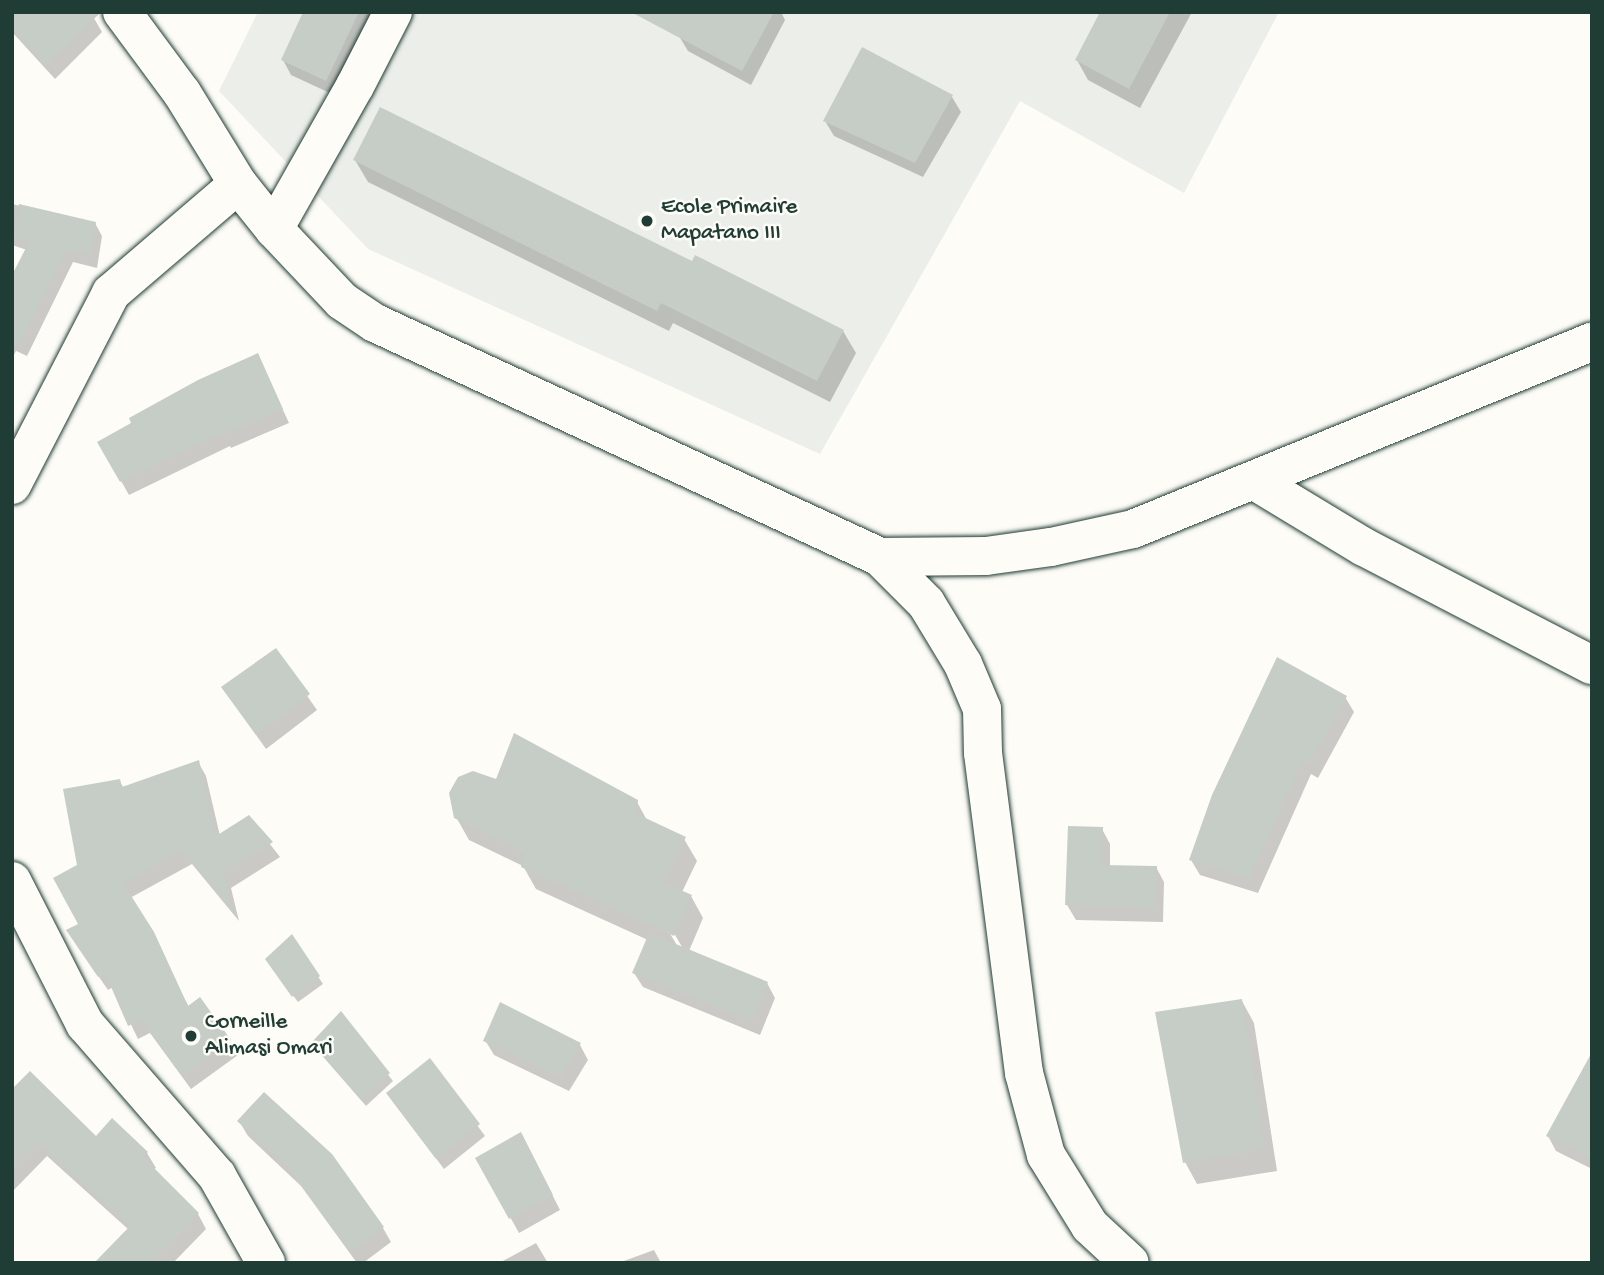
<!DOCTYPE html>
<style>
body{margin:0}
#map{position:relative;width:1604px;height:1275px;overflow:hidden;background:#fdfcf7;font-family:"Gochi Hand",sans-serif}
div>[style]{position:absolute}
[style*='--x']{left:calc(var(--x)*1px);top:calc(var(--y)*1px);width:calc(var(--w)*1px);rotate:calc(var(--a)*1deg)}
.built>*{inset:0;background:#eceee9}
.shadow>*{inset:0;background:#0003}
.building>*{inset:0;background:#c6cdc7}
.roads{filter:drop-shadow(0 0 2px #1f3d34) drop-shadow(0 0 2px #1f3d34)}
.minor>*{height:38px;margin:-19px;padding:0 19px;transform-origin:19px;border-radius:19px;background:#fdfcf7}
.dots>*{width:19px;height:19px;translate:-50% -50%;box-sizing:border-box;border:4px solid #fdfcf7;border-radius:50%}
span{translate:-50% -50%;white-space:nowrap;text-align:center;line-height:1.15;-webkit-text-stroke:5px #fdfcf7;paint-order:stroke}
.poi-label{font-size:23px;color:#1f3d34}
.left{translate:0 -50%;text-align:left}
.frame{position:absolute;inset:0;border:14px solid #1f3d34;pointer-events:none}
</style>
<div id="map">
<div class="built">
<div style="clip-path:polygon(258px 12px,1279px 12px,1184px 193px,1020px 101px,820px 454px,368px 249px,219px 91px)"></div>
</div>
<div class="shadow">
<div style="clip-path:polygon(12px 12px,94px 18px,102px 32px,55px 79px,12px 32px)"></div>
<div style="clip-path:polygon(305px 12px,375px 12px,334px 95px,291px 75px,283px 60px)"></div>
<div style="clip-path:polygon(692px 12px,781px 12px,785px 20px,751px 85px,688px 51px,679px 36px)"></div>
<div style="clip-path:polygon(1102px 12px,1192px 12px,1140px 108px,1088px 80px,1077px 60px)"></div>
<div style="clip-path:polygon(862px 50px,952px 97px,961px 112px,923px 177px,834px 136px,825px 121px)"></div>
<div style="clip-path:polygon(355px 160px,693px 263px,843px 331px,856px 353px,830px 402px,673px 323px,669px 331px,368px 182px)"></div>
<div style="clip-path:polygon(12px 204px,95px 223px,102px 236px,97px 268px,73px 262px,27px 356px,12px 349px,27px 250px,12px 245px)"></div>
<div style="clip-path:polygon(258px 355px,289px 423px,231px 448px,230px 446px,129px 495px,99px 442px)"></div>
<div style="clip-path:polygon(275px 650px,317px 710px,266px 749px,223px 688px)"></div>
<div style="clip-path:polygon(1345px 697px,1354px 712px,1318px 778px,1311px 774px,1258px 893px,1200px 875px,1191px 860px)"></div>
<div style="clip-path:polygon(198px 762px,206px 776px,220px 836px,249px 817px,280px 857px,231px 888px,239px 921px,192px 864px,130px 898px,189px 1007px,200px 999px,238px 1055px,191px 1089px,150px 1033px,138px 1039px,113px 987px,108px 990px,77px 945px,81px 925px,79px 866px,119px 781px,124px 788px)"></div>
<div style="clip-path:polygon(evenodd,497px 781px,637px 802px,648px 822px,684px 839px,697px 861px,682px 892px,691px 896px,703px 918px,689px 951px,767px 983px,775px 998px,760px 1035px,643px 987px,634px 973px,648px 940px,536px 889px,523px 866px,469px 840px,456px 817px,497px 781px,671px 928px,682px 947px,678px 947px,668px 930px,671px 928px)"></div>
<div style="clip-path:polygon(1102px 829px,1110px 844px,1110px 867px,1156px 867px,1164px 882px,1163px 922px,1076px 920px,1067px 905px)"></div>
<div style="clip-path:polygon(292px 937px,323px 984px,298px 1002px,271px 966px)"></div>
<div style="clip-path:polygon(1242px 1001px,1254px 1023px,1277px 1171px,1197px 1184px,1185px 1162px)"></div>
<div style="clip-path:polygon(341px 1014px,393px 1081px,366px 1106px,318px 1050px)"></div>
<div style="clip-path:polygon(485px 1040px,580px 1045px,588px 1060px,569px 1091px,494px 1055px)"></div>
<div style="clip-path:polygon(430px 1061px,485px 1136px,444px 1169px,395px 1104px)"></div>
<div style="clip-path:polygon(1592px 1090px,1592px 1169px,1556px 1151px,1548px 1136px)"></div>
<div style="clip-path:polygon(12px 1091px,96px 1139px,147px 1153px,156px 1168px,153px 1170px,198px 1214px,206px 1229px,173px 1263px,96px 1263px,129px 1230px,47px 1156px,12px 1192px)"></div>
<div style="clip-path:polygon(239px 1121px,383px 1228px,391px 1242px,363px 1263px,357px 1263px,301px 1186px,248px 1136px)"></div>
<div style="clip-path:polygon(529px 1149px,560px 1210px,519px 1233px,478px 1159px)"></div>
<div style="clip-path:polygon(536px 1243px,548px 1263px,499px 1263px)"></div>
<div style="clip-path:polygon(654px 1250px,661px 1263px,621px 1263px,621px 1262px)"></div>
</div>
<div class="building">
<div style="clip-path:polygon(12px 12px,101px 12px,46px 66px,12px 29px)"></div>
<div style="clip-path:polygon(303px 12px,359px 12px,326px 81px,281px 60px)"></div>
<div style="clip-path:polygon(631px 12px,774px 12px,742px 71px)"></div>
<div style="clip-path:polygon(1100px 12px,1170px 12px,1129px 89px,1075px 60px)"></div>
<div style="clip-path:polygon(862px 47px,953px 95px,915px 163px,823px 121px)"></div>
<div style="clip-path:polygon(380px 107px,692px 261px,695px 255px,844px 330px,817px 381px,661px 303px,657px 311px,353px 160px)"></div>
<div style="clip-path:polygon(19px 204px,96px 222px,90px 256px,66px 250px,12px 359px,12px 275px,29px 242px,13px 238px)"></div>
<div style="clip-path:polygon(258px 353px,283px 409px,222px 436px,221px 433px,120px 482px,97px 442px,131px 423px,129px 418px,198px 380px)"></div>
<div style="clip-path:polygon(276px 648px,310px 694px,256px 735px,221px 687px)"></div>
<div style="clip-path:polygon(1277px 657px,1347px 696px,1309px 764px,1302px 761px,1249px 879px,1189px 860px,1212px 795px)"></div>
<div style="clip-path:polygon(514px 733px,638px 800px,637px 814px,686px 837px,664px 883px,692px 895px,674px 936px,521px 867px,524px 853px,454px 818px,449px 793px,458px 777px,473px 771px,496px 779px)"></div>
<div style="clip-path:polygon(199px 760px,216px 836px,249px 815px,273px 842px,224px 873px,233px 913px,183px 850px,123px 883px,154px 932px,188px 1006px,200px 997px,231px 1040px,182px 1076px,141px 1020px,128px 1026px,105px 973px,98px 977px,66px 930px,78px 924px,53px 878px,77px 865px,63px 789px,120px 779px,122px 787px)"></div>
<div style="clip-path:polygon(1068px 826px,1103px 827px,1102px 865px,1157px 866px,1155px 908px,1065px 905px)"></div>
<div style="clip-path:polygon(649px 933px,768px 982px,752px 1021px,632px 973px)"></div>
<div style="clip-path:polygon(292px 934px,320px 976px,292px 997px,265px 959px)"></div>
<div style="clip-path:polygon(1242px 999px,1265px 1149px,1183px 1163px,1155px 1012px)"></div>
<div style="clip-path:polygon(500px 1002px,581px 1043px,561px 1077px,483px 1041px)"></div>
<div style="clip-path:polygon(341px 1011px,390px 1073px,361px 1100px,311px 1043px)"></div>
<div style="clip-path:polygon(1592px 1052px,1592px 1159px,1546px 1136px)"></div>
<div style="clip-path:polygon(430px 1058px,480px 1124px,436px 1159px,386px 1093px)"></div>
<div style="clip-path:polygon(30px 1071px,96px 1136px,112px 1118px,148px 1152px,143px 1157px,199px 1213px,150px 1263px,94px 1263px,130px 1226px,38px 1143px,12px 1169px,12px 1089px)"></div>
<div style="clip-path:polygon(264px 1092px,332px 1154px,384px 1227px,350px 1252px,291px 1171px,237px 1121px)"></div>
<div style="clip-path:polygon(521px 1132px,553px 1195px,509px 1219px,475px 1158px)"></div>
</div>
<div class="roads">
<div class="minor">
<div style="--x:122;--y:12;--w:101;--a:53.5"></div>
<div style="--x:182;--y:93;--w:107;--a:58.4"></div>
<div style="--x:238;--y:184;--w:58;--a:51.3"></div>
<div style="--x:274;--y:229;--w:99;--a:46.6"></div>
<div style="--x:342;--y:301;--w:40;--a:34"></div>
<div style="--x:375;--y:323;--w:557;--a:24.86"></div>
<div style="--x:880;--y:557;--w:65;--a:45"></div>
<div style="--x:926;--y:603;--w:71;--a:58.8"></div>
<div style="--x:963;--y:664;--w:49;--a:67.1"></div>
<div style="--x:982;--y:709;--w:44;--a:88.7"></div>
<div style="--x:983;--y:753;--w:323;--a:82.7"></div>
<div style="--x:1024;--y:1073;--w:85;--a:75"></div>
<div style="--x:1046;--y:1155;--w:84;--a:58.2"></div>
<div style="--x:1090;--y:1226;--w:54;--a:42.8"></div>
<div style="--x:274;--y:229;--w:164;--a:-60.5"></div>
<div style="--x:355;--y:86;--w:83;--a:-62.8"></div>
<div style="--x:1255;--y:481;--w:127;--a:31.2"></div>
<div style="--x:1364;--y:547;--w:257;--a:27.4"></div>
<div style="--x:12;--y:485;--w:216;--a:-62.7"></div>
<div style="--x:111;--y:293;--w:167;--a:-40.6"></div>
<div style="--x:880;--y:557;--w:106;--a:-0.5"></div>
<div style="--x:986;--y:556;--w:66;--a:-7.9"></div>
<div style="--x:1051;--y:547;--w:84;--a:-12.4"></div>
<div style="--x:1133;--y:529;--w:496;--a:-22.2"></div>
<div style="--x:12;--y:881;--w:161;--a:63"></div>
<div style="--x:85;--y:1024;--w:201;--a:49"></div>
<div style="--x:217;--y:1176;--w:100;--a:60.6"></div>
</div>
</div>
<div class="dots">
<div style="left:647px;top:221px;background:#1f3d34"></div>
<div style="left:191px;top:1036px;background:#1f3d34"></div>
</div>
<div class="poi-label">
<span class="left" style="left:661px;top:221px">Ecole Primaire<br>Mapatano III</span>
<span class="left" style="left:205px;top:1036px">Corneille<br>Alimasi Omari</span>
</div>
<div class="frame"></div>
</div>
